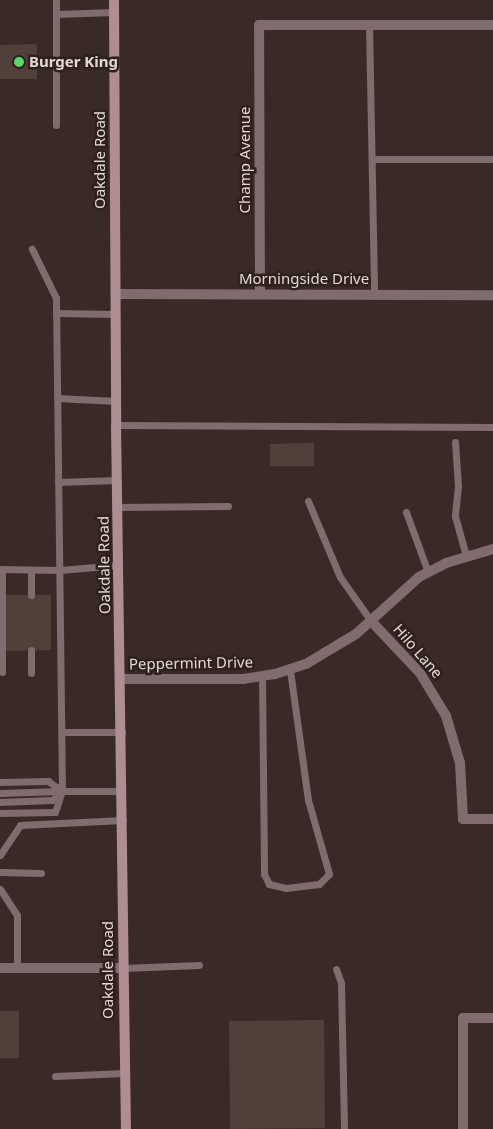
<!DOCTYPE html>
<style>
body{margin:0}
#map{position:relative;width:493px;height:1129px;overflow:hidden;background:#3a2a27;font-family:"Noto Sans",sans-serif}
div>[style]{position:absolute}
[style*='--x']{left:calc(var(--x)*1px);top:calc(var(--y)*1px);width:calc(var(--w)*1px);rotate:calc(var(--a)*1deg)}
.building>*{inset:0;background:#4f4139}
.lane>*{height:7px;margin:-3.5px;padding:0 3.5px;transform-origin:3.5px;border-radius:3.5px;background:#806b6f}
.street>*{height:10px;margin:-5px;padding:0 5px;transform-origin:5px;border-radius:5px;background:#806b6f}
.secondary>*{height:10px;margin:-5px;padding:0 5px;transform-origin:5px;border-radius:5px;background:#ae8d93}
.dots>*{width:14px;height:14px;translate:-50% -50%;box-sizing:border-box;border:2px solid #2f201d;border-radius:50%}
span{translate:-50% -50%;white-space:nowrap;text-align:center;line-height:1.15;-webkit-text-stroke:5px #2f201d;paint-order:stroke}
.poi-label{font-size:15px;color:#e2d8d6;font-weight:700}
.left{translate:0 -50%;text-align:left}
.street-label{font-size:15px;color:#e2d8d6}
</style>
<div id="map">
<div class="building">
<div style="clip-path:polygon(37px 44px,37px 79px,0 79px,0 45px)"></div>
<div style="clip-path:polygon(314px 443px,314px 466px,270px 466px,270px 444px)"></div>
<div style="clip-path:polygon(6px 595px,51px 595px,51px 650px,6px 651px)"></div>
<div style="clip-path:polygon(0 1011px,19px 1011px,19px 1058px,0 1058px)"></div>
<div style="clip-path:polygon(324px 1020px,325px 1128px,230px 1129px,229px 1021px)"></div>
</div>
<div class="lane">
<div style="--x:56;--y:14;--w:58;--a:-2"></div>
<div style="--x:369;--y:25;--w:270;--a:88.9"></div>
<div style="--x:56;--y:125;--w:125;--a:-90"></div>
<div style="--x:372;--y:159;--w:121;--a:0"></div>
<div style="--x:56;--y:313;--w:60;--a:1"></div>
<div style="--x:57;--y:398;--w:59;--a:2.9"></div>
<div style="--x:116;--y:425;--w:377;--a:0.3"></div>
<div style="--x:455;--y:442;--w:44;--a:86.1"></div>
<div style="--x:458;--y:486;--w:30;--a:96"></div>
<div style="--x:455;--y:516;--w:41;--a:74.6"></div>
<div style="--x:58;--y:482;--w:59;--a:-1.9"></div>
<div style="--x:308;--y:501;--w:82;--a:67.2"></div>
<div style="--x:340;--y:577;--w:54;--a:54.8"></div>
<div style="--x:117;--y:507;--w:111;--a:-0.5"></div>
<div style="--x:406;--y:512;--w:64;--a:69.9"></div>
<div style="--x:0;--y:569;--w:60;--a:1"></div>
<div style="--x:60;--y:570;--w:59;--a:-4.8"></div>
<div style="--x:31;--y:570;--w:25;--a:90"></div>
<div style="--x:31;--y:650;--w:23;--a:90"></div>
<div style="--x:2;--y:672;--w:103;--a:-90"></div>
<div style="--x:262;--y:676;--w:198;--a:89.4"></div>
<div style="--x:264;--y:874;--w:11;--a:63"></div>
<div style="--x:269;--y:884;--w:17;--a:13"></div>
<div style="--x:286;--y:888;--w:33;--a:-7"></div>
<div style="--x:319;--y:884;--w:14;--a:-45"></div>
<div style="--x:329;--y:874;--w:77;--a:-105.8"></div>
<div style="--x:308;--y:800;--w:131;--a:-97.9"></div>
<div style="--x:62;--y:732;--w:60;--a:0"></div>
<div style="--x:0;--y:782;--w:48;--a:-1.2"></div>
<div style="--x:48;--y:781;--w:17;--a:36"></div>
<div style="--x:62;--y:791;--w:60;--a:0"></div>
<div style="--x:0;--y:793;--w:62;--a:-1.8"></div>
<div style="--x:62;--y:791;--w:493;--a:-90.7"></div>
<div style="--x:56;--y:298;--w:55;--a:-116.1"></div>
<div style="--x:0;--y:802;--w:52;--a:-2.2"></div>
<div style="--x:52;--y:800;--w:13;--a:-39"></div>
<div style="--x:0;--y:813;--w:55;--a:-1"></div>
<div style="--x:55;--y:812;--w:22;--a:-72"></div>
<div style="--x:0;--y:855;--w:36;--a:-56"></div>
<div style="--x:20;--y:825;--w:103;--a:-2.8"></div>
<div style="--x:0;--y:872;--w:41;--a:1.4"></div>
<div style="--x:0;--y:889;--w:31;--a:57"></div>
<div style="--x:17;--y:915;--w:53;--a:90"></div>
<div style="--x:123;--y:968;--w:76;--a:-2.3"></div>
<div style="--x:336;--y:969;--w:15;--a:70"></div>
<div style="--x:341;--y:983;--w:146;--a:88.8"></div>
<div style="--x:55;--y:1076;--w:69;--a:-2.5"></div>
</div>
<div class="street">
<div style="--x:116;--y:294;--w:377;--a:0.2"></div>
<div style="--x:260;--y:294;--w:269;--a:-90.2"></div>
<div style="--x:259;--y:25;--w:234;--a:0"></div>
<div style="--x:371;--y:621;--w:71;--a:46.7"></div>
<div style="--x:420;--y:673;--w:50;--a:58.8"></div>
<div style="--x:446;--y:716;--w:49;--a:73.4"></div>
<div style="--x:460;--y:763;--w:56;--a:86.9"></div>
<div style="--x:463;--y:819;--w:30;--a:0"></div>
<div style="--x:121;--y:679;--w:122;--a:0"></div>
<div style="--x:243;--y:679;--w:32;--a:-9"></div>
<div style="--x:275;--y:674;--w:33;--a:-18"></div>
<div style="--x:306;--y:664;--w:58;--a:-31"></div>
<div style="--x:356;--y:634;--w:85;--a:-42.1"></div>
<div style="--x:419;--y:577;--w:30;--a:-27"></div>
<div style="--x:446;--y:563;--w:49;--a:-16.6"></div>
<div style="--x:0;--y:968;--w:123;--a:0"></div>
<div style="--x:463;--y:1129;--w:111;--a:-90"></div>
<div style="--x:463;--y:1018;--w:30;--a:0"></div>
</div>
<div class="secondary">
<div style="--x:114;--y:0;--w:425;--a:89.7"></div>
<div style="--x:116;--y:425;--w:704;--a:89.19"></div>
</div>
<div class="dots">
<div style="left:19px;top:62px;background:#5cd56d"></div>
</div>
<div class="poi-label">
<span class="left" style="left:29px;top:62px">Burger King</span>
</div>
<div class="street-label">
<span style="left:100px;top:160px;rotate:-90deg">Oakdale Road</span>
<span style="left:245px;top:160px;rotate:-90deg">Champ Avenue</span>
<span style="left:304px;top:279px">Morningside Drive</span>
<span style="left:104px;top:565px;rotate:-91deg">Oakdale Road</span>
<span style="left:418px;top:651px;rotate:49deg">Hilo Lane</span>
<span style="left:191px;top:663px;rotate:-1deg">Peppermint Drive</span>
<span style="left:108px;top:970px;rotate:-90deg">Oakdale Road</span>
</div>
</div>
